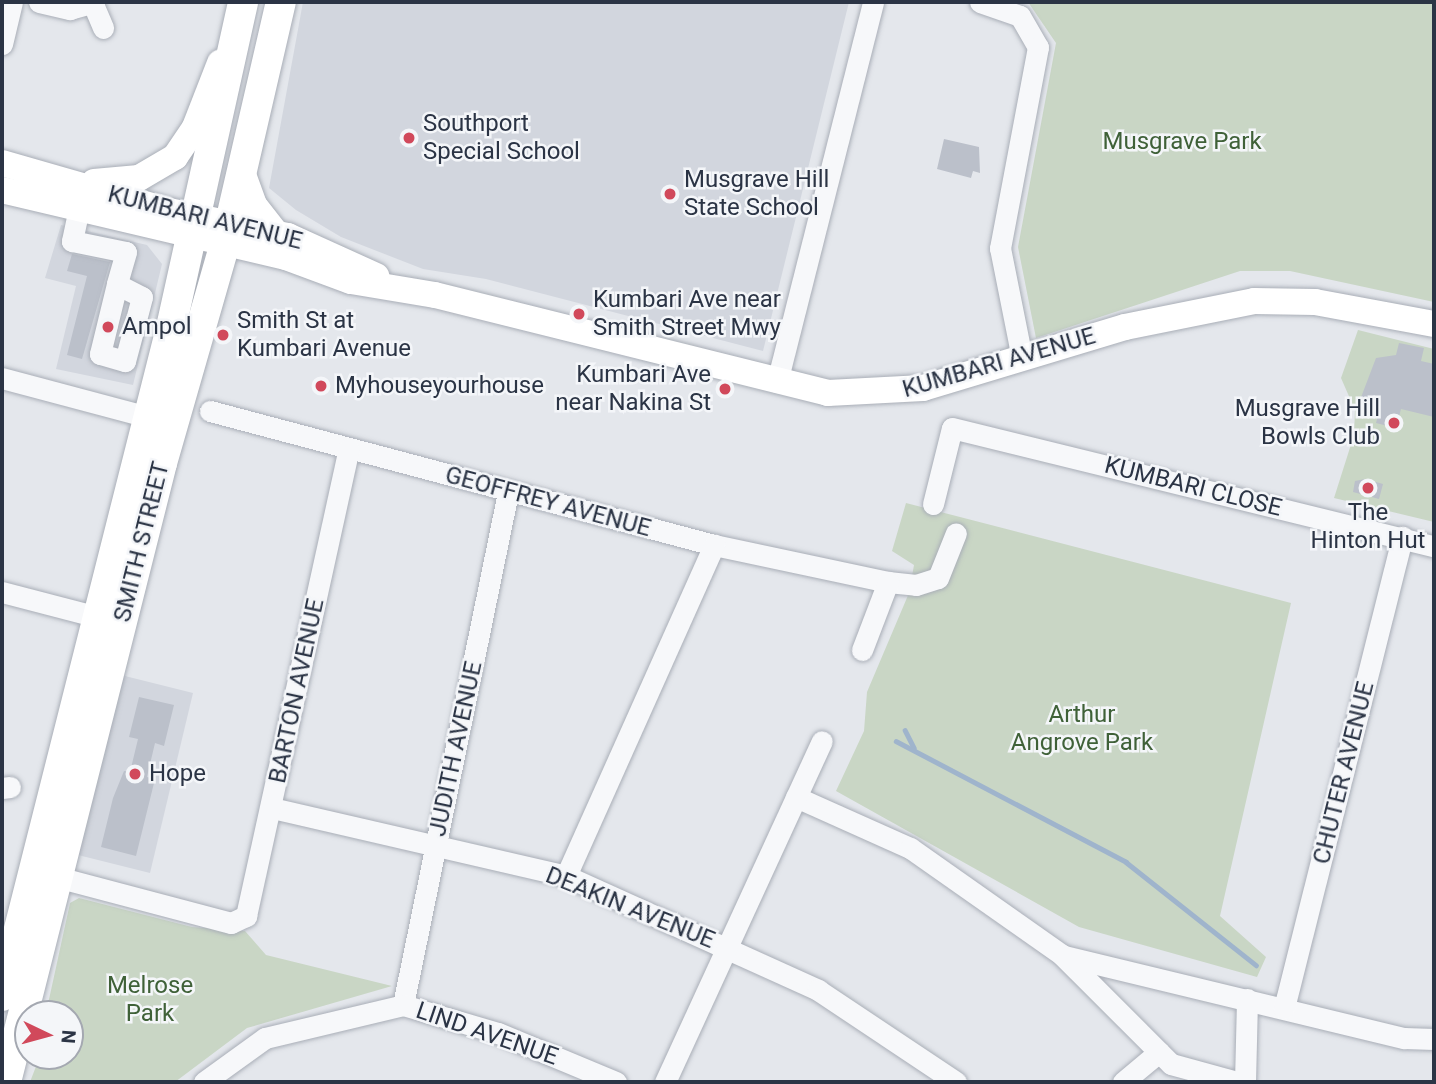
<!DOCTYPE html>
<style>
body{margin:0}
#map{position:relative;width:1436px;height:1084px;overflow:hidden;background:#e4e7ec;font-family:Roboto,sans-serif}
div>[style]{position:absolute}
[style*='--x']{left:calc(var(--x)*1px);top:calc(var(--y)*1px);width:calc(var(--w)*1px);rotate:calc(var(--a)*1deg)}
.built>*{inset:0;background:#d2d6de}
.green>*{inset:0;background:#c9d6c5}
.stream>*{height:4.5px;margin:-2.25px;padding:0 2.25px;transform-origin:2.25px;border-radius:2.25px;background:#9fb4cc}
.building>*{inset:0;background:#bbc0ca}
.roads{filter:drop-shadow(0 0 2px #a9aeb7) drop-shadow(0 0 2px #a9aeb7)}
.minor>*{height:21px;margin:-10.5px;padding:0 10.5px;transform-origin:10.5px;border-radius:10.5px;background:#f7f8fa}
.major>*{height:26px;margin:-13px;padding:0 13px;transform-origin:13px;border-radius:13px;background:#fff}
.highway>*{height:30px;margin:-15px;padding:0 15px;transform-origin:15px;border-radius:15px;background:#fff}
.dots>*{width:19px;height:19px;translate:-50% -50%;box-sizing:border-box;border:4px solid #f4f6f9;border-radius:50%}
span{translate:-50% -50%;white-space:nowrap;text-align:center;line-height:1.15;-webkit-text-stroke:5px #f4f6f9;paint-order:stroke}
.poi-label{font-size:24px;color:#2b3445}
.left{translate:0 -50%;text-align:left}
.right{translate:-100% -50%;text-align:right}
.park-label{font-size:24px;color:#3f6138}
.street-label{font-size:24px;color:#2b3445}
.frame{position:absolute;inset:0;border:4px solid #2b3445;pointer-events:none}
.north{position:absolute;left:14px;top:1000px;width:70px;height:70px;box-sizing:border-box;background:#f4f6f9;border:2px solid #a4a8b1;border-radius:50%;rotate:95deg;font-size:19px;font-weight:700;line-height:28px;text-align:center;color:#2b3445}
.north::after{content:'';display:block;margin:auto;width:24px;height:32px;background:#d1495b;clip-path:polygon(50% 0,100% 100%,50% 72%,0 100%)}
</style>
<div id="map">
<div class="built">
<div style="clip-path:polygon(303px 2px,849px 2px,763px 351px,486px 279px,423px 269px,341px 237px,296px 210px,269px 188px)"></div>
<div style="clip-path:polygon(61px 225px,147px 245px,162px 264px,133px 385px,56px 369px,76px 286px,45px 278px)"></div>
<div style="clip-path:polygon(121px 675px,193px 693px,150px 873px,78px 855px)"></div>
</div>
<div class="green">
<div style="clip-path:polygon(1028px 2px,1434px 2px,1434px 302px,1290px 271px,1240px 271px,1036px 338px,1018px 247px,1056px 43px)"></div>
<div style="clip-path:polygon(1358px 330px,1434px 349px,1434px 522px,1334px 498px,1354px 435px,1355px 410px,1341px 378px)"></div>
<div style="clip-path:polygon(906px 503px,1291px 603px,1220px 916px,1266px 957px,1257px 977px,1079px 927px,836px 791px,864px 731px,867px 692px,909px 593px,914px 565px,892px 551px)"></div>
<div style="clip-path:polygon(79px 898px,192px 927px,245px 931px,266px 955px,392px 986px,247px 1028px,175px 1082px,30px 1082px,40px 1056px,70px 1056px,70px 1014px,47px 1014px,48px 1004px,70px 903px)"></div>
</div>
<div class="stream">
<div style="--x:905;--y:730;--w:20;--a:63"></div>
<div style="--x:896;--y:741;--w:260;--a:27.7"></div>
<div style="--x:1126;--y:862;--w:166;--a:38.4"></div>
</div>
<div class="building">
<div style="clip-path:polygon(944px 139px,979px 147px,980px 173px,973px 171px,971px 178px,937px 169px)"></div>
<div style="clip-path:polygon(72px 254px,110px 262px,82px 359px,67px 355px,87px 276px,67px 271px)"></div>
<div style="clip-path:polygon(1399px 343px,1424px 348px,1421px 361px,1434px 364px,1434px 417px,1401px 409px,1396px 428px,1376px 423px,1378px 415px,1360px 400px,1376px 358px,1396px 355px)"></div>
<div style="clip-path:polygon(1365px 479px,1383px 484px,1379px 499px,1353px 492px,1355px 481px)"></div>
<div style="clip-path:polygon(139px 697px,174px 705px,164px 746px,155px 743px,147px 777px,155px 779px,136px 856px,101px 847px,113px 798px,124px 771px,130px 772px,138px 739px,129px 737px)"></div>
</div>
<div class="roads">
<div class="minor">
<div style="--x:39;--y:2;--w:32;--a:13"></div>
<div style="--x:70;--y:9;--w:25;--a:-16"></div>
<div style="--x:980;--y:2;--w:42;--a:19.3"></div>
<div style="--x:1020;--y:16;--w:36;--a:60"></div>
<div style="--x:1038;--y:47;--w:205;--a:100.7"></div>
<div style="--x:1000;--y:248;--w:112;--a:78.7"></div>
<div style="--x:93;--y:4;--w:26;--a:67"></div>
<div style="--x:2;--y:44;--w:43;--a:-76.6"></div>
<div style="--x:79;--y:208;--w:34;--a:102"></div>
<div style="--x:72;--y:241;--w:55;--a:11.5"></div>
<div style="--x:126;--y:252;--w:33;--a:106"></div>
<div style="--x:117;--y:284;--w:72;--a:103.7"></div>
<div style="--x:100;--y:354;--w:26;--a:16"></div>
<div style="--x:125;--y:361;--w:66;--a:-75.1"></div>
<div style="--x:142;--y:297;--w:28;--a:-153"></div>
<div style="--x:2;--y:378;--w:152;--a:14.9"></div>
<div style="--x:777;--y:382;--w:392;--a:-75.8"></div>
<div style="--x:210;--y:411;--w:522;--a:14.89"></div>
<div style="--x:714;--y:545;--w:178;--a:12"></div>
<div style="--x:888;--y:582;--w:28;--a:6"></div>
<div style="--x:916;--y:585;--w:23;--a:-18"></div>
<div style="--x:938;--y:578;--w:48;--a:-68.2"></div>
<div style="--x:933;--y:504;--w:78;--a:-76"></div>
<div style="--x:952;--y:428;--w:496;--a:13.8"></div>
<div style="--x:2;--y:592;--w:99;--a:14.6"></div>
<div style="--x:862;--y:650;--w:73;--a:-69.1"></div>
<div style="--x:2;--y:788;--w:8;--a:-7"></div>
<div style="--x:796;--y:797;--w:125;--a:24.1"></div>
<div style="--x:910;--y:848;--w:186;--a:35.1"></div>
<div style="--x:1062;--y:955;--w:154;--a:45"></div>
<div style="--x:1171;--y:1064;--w:68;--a:15.3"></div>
<div style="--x:272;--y:808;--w:302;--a:13"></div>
<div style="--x:566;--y:876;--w:277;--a:24.3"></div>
<div style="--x:818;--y:990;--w:166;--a:33.7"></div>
<div style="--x:566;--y:876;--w:363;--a:-65.9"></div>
<div style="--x:57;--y:877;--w:180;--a:14.8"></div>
<div style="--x:231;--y:923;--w:17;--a:-25"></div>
<div style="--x:246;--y:916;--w:478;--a:-77.6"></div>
<div style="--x:1064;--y:956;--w:350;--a:13.6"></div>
<div style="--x:1404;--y:1038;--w:30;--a:2"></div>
<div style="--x:403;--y:1005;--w:524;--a:-78.43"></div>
<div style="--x:1284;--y:1008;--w:486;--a:-75.9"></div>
<div style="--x:204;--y:1082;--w:75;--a:-35.8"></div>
<div style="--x:265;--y:1038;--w:142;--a:-13.4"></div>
<div style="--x:403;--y:1005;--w:99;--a:16.4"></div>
<div style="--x:498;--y:1033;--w:128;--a:22.6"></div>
<div style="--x:665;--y:1082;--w:375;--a:-65.3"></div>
<div style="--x:1123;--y:1082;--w:47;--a:-39.8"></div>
<div style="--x:1245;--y:1082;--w:83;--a:-88.6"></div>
</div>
<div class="major">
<div style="--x:2;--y:163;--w:174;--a:16"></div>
<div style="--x:169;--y:211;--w:122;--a:11.9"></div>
<div style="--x:288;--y:236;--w:97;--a:24.4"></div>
<div style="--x:241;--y:169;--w:38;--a:70"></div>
<div style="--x:254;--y:205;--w:36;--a:52"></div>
<div style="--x:94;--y:182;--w:45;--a:-5.1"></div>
<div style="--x:139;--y:178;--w:42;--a:-30.3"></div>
<div style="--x:175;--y:157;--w:36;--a:-56"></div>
<div style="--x:195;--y:127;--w:69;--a:-68.7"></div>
<div style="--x:2;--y:190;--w:292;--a:13.3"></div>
<div style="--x:286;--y:257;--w:69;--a:20.3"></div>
<div style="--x:351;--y:281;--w:85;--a:9.5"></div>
<div style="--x:435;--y:295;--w:405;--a:14"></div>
<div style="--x:828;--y:393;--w:95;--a:-3"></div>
<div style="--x:923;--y:388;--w:211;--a:-16.8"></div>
<div style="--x:1125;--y:327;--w:132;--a:-11.4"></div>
<div style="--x:1254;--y:301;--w:61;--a:0.9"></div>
<div style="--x:1315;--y:302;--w:121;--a:10.5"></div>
</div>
<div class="highway">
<div style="--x:2;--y:996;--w:685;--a:-75.8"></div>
<div style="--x:170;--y:332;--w:338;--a:-77.5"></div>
<div style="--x:6;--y:1082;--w:638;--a:-75.85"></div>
<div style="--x:162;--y:463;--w:228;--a:-74"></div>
<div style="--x:225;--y:244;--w:248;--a:-77"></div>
</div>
</div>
<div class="dots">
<div style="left:409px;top:138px;background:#d1495b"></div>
<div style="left:670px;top:194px;background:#d1495b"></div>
<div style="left:579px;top:314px;background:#d1495b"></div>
<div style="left:108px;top:327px;background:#d1495b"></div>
<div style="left:223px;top:335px;background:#d1495b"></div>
<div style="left:321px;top:386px;background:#d1495b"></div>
<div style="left:725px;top:389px;background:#d1495b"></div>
<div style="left:1394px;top:423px;background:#d1495b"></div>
<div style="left:1368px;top:488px;background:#d1495b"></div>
<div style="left:135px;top:774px;background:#d1495b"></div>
</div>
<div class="poi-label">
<span class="left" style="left:423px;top:138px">Southport<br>Special School</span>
<span class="left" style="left:684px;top:194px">Musgrave Hill<br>State School</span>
<span class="left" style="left:593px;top:314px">Kumbari Ave near<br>Smith Street Mwy</span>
<span class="left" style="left:237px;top:335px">Smith St at<br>Kumbari Avenue</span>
<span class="left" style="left:122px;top:327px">Ampol</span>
<span class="right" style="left:711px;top:389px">Kumbari Ave<br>near Nakina St</span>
<span class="left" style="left:335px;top:386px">Myhouseyourhouse</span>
<span class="right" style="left:1380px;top:423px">Musgrave Hill<br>Bowls Club</span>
<span style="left:1368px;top:527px">The<br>Hinton Hut</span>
<span class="left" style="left:149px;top:774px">Hope</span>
</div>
<div class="park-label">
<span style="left:1182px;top:142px">Musgrave Park</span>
<span style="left:1082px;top:729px">Arthur<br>Angrove Park</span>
<span style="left:150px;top:1000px">Melrose<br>Park</span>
</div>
<div class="street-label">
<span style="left:205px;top:218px;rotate:14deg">KUMBARI AVENUE</span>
<span style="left:999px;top:363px;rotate:-16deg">KUMBARI AVENUE</span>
<span style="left:1193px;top:487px;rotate:14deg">KUMBARI CLOSE</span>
<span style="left:548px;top:502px;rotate:15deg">GEOFFREY AVENUE</span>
<span style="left:142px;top:542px;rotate:-76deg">SMITH STREET</span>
<span style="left:297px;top:691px;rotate:-78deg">BARTON AVENUE</span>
<span style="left:456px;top:749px;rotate:-78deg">JUDITH AVENUE</span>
<span style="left:1344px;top:773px;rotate:-76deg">CHUTER AVENUE</span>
<span style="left:630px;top:908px;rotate:22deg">DEAKIN AVENUE</span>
<span style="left:487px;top:1034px;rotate:19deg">LIND AVENUE</span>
</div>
<div class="frame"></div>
<div class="north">N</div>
</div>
